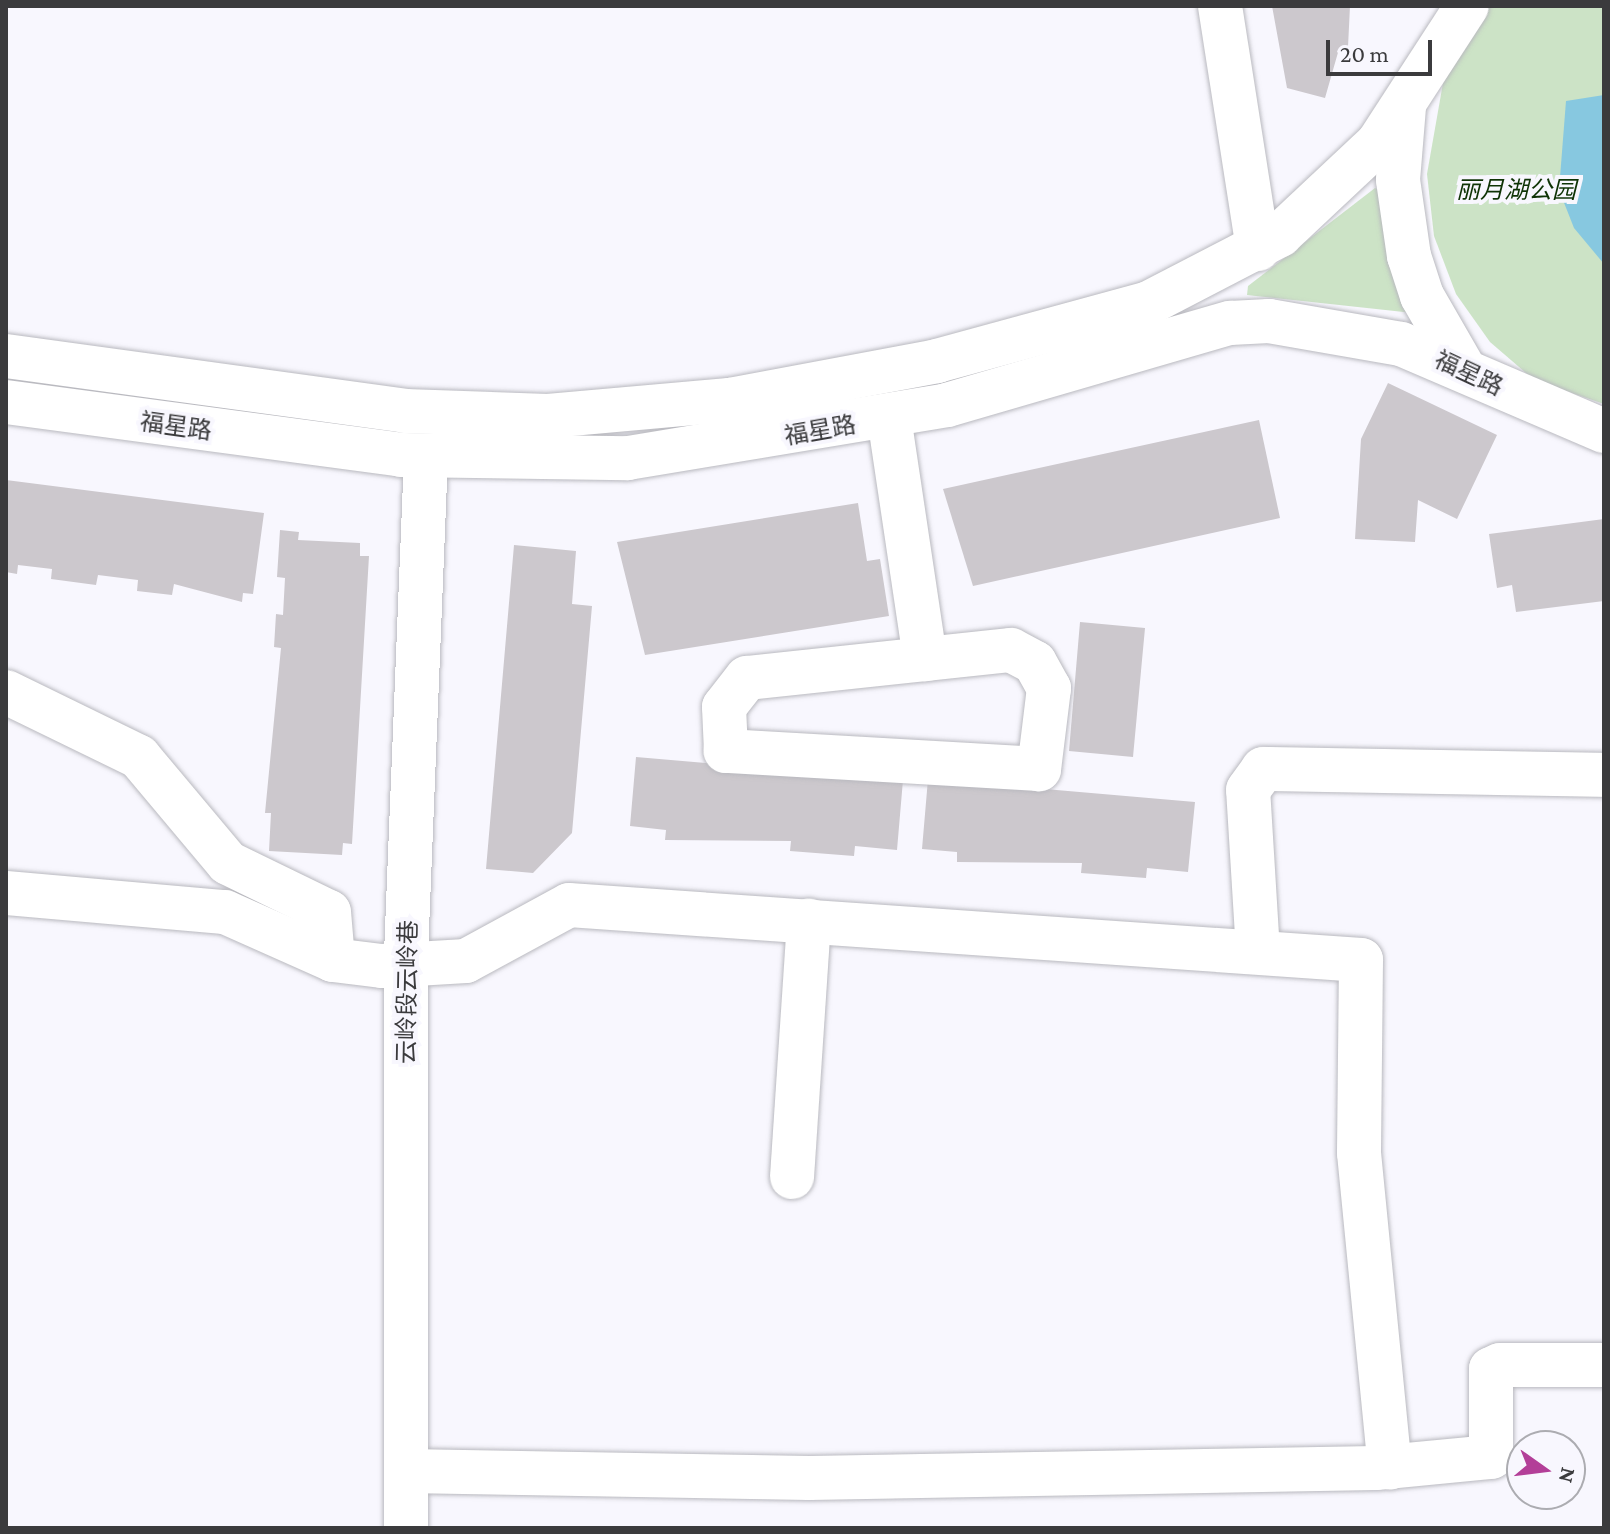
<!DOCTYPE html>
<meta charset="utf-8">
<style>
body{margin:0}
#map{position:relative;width:1610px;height:1534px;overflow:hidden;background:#f8f7fe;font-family:"Crimson Pro","Noto Sans SC",serif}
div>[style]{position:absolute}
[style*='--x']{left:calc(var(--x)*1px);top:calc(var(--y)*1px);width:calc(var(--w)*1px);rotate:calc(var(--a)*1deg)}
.green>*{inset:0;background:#cce3c6}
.water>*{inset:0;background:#87c8e0}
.building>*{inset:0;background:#ccc8cd}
.roads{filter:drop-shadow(0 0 2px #b9b9bf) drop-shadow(0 0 2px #b9b9bf)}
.minor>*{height:44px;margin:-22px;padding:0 22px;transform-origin:22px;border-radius:22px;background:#fff}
span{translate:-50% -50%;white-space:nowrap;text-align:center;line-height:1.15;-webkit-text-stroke:8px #f8f7fe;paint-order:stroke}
.park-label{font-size:24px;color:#0e3305;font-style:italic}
.street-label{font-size:24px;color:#3b3b3d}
.frame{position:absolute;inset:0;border:8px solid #3b3b3d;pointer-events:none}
.north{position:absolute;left:1506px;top:1430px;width:80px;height:80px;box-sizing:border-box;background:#f8f7fe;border:2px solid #acacb1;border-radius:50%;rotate:104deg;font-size:22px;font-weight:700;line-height:32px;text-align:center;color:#3b3b3d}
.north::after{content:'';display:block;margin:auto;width:28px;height:36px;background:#b33f98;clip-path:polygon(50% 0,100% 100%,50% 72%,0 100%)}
.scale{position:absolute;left:1326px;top:40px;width:106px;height:36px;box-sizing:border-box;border:4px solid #3b3b3d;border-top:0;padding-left:10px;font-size:24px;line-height:28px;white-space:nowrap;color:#3b3b3d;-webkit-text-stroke:6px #f8f7fe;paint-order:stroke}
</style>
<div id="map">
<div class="green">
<div style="clip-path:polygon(1489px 6px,1604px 6px,1604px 404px,1534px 380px,1490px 342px,1456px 294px,1434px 236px,1427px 174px,1443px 83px)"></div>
<div style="clip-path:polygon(1375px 188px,1383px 193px,1413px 313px,1247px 295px,1248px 286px)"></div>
</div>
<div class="water">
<div style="clip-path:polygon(1604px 95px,1604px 264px,1574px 228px,1559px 190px,1566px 101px)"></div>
</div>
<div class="building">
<div style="clip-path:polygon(1272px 6px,1350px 6px,1348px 47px,1339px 49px,1325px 98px,1287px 88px)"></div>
<div style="clip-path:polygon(1388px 383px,1497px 435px,1457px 519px,1418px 500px,1415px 542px,1355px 539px,1361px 439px)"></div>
<div style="clip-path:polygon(1259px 420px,1280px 518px,973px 586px,943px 489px)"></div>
<div style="clip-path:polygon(6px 480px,264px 513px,253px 594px,243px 593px,242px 602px,174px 584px,172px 595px,137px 591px,138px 580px,98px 575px,96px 585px,51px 579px,52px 569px,18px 565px,17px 574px,6px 572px)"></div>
<div style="clip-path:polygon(858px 503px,867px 561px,880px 559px,889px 616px,645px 655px,617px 542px)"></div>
<div style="clip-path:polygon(1604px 519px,1604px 601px,1516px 612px,1512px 585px,1497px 588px,1489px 534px)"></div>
<div style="clip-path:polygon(280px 530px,299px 532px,298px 540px,360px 543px,360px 556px,369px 556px,352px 844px,343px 843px,342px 855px,269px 851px,271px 813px,265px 813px,281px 648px,274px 647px,276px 614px,283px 615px,285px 578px,277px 577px)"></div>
<div style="clip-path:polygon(514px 545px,576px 551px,572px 604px,592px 606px,572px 833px,533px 873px,486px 869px)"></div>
<div style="clip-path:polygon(1080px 622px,1145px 628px,1133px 757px,1069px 751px)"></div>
<div style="clip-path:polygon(636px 757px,903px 780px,897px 850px,855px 846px,854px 856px,790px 851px,791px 841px,665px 840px,666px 830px,630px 826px)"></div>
<div style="clip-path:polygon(928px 779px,1195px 802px,1188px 872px,1147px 868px,1146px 878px,1081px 873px,1082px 863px,957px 862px,957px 852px,922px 849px)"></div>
</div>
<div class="roads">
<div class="minor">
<div style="--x:1220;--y:6;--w:246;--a:81.1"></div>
<div style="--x:1404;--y:107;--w:73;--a:94.7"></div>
<div style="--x:1398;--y:180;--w:77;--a:81.8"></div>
<div style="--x:1409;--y:256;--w:42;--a:72"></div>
<div style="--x:1422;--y:296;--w:84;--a:60.1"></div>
<div style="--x:6;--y:356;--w:403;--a:7.8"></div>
<div style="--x:405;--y:411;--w:143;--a:2"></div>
<div style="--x:548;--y:416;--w:182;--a:-5.1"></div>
<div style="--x:729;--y:400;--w:212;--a:-10.6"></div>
<div style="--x:937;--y:361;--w:220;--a:-15.3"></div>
<div style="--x:1149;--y:303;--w:148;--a:-27.4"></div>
<div style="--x:1280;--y:235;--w:134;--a:-43.2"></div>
<div style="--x:1378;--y:143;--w:163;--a:-57"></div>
<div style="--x:6;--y:402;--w:399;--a:7.6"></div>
<div style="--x:401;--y:455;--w:227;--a:0.8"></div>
<div style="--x:628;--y:458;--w:323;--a:-9.4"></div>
<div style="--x:947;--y:405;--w:295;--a:-16.2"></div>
<div style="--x:1230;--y:323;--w:39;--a:-3"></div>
<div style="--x:1269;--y:321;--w:134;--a:9.9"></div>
<div style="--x:1401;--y:344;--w:221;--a:23.2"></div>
<div style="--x:889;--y:417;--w:245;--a:81.5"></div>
<div style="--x:1011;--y:650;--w:27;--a:28"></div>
<div style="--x:1035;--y:663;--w:29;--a:61"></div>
<div style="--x:1049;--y:688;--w:82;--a:97"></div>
<div style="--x:1039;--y:769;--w:314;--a:-176.7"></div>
<div style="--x:726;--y:751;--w:44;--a:-92.6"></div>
<div style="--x:724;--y:707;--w:37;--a:-52"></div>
<div style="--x:747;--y:678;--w:265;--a:-6.1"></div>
<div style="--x:6;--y:692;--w:148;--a:26"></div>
<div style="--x:139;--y:757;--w:138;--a:50"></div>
<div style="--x:228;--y:863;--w:112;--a:25.9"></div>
<div style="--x:329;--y:912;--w:48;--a:85.2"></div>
<div style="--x:6;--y:893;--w:220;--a:5"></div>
<div style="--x:225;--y:912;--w:118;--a:24"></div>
<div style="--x:333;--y:960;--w:49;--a:7"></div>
<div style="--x:382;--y:966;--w:84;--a:-3.4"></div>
<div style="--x:466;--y:961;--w:117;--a:-28.5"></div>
<div style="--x:569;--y:905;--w:794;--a:3.97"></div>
<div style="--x:1361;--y:960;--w:193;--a:90.6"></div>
<div style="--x:1359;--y:1153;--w:316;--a:84.4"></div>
<div style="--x:1258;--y:952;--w:162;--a:-93.5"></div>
<div style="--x:1248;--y:790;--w:26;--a:-54"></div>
<div style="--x:1263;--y:769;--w:341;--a:1"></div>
<div style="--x:792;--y:1177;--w:257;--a:-86.2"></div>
<div style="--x:406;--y:1471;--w:403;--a:1"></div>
<div style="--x:809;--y:1478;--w:567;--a:-1.01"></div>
<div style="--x:1376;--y:1468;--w:116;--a:-5.5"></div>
<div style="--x:1491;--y:1457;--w:88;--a:-90"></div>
<div style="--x:1491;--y:1369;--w:10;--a:-24"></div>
<div style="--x:1500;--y:1365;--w:104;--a:0"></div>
<div style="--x:406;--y:1528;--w:574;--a:-90"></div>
<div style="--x:406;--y:954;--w:497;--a:-87.7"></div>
</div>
</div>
<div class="park-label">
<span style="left:1516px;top:190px">丽月湖公园</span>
</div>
<div class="street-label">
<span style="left:1469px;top:373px;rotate:25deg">福星路</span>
<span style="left:176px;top:426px;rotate:8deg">福星路</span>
<span style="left:820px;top:430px;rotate:-10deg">福星路</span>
<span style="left:407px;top:992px;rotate:-89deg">云岭段云岭巷</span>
</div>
<div class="frame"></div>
<div class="north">N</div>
<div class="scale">20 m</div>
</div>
